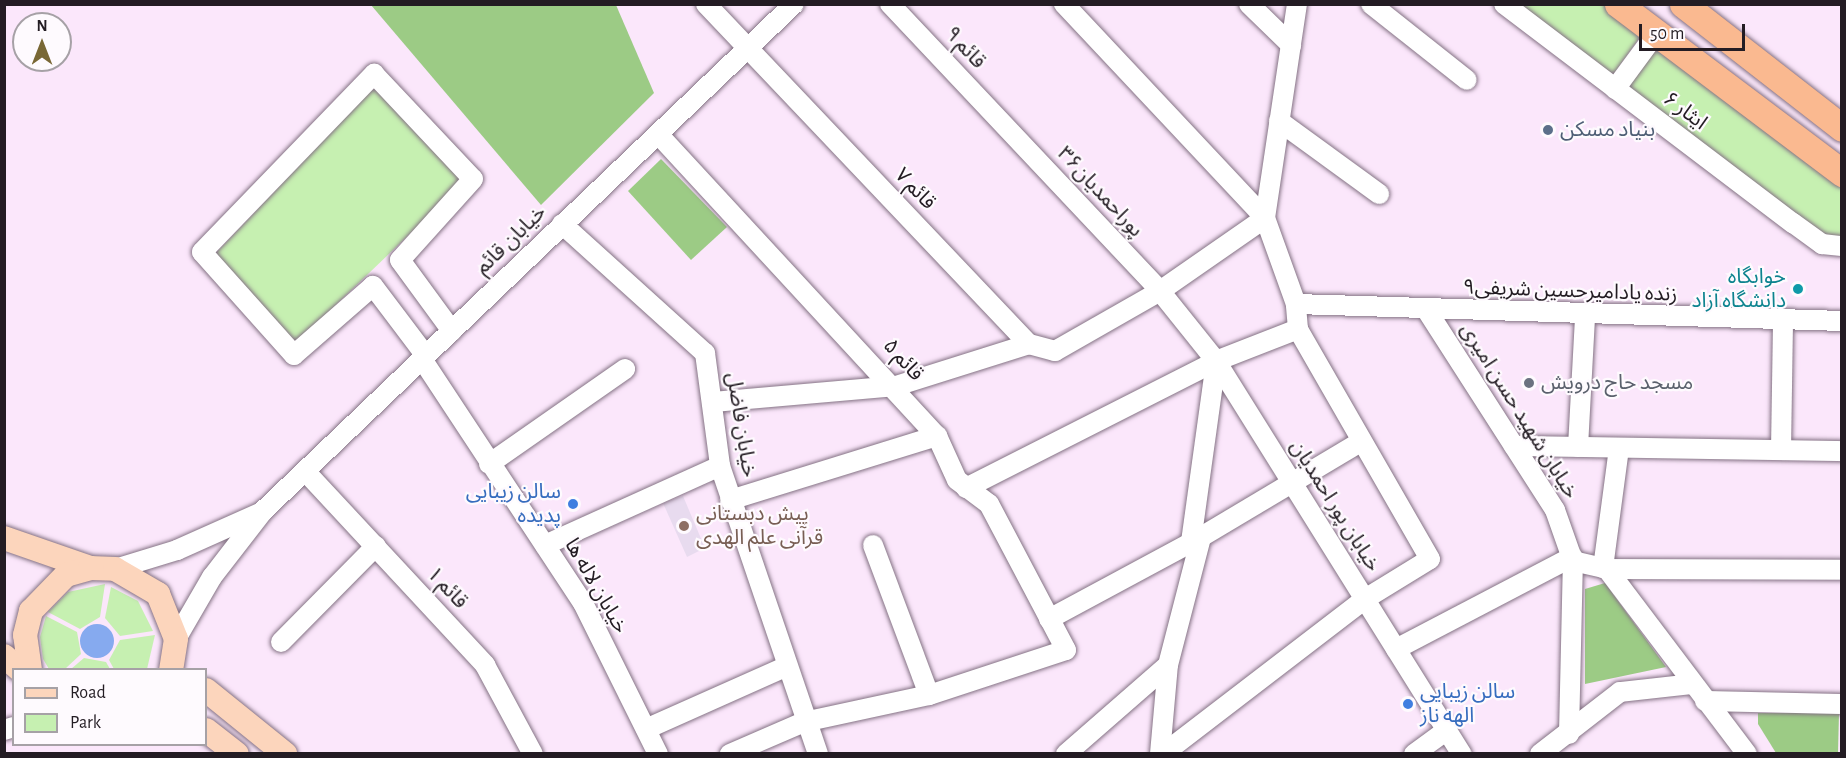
<!DOCTYPE html>
<meta charset="utf-8">
<style>
body{margin:0}
#map{position:relative;width:1846px;height:758px;overflow:hidden;background:#fbe7fb;font-family:"Alegreya Sans","Noto Sans Arabic",sans-serif}
div>[style]{position:absolute}
[style*='--x']{left:calc(var(--x)*1px);top:calc(var(--y)*1px);width:calc(var(--w)*1px);rotate:calc(var(--a)*1deg)}
.education>*{inset:0;background:#e8dbef}
.green>*{inset:0;background:#c6f0b1}
.forest>*{inset:0;background:#9ccb85}
.water>*{inset:0;background:#86aaef}
.round{border-radius:50%}
.roads{filter:drop-shadow(0 0 2px #847284) drop-shadow(0 0 2px #847284)}
.minor>*{height:20px;margin:-10px;padding:0 10px;transform-origin:10px;border-radius:10px;background:#fff}
.major>*{height:24px;margin:-12px;padding:0 12px;transform-origin:12px;border-radius:12px;background:#fcd5bc}
.highway>*{height:27px;margin:-13.5px;padding:0 13.5px;transform-origin:13.5px;border-radius:13.5px;background:#fab990}
.dots>*{width:16px;height:16px;translate:-50% -50%;box-sizing:border-box;border:3px solid #fefafe;border-radius:50%}
span{translate:-50% -50%;white-space:nowrap;text-align:center;line-height:1.15;-webkit-text-stroke:4.5px #fefafe;paint-order:stroke}
.street-label{font-size:21px;color:#231c23}
.service-label{font-size:21px;color:#4e5e75}
.left{translate:0 -50%;text-align:left}
.culture-label{font-size:21px;color:#0d838f}
.right{translate:-100% -50%;text-align:right}
.worship-label{font-size:21px;color:#5b616d}
.shop-label{font-size:21px;color:#366cbe}
.education-label{font-size:21px;color:#785e54}
.frame{position:absolute;inset:0;border:6px solid #231c23;pointer-events:none}
.legend{position:absolute;left:12px;top:668px;width:195px;height:78px;box-sizing:border-box;background:#fefafe;border:2px solid #a6a1a6;margin:0;padding:8px 10px;list-style:none;font-size:18px;color:#231c23}
.legend li{display:flex;align-items:center;gap:12px;height:30px}
.legend b{width:30px;border:2px solid #a6a1a6}
.north{position:absolute;left:12px;top:12px;width:60px;height:60px;box-sizing:border-box;background:#fefafe;border:2px solid #a6a1a6;border-radius:50%;rotate:0deg;font-size:16px;font-weight:700;line-height:24px;text-align:center;color:#231c23}
.north::after{content:'';display:block;margin:auto;width:21px;height:27px;background:#796735;clip-path:polygon(50% 0,100% 100%,50% 72%,0 100%)}
.scale{position:absolute;left:1639px;top:24px;width:106px;height:27px;box-sizing:border-box;border:3px solid #231c23;border-top:0;padding-left:8px;font-size:18px;line-height:21px;white-space:nowrap;color:#231c23;-webkit-text-stroke:4px #fefafe;paint-order:stroke}
</style>
<div id="map">
<div class="education">
<div style="clip-path:polygon(683px 496px,705px 548px,687px 557px,663px 503px)"></div>
</div>
<div class="green">
<div style="clip-path:polygon(1512px 5px,1606px 5px,1642px 34px,1610px 79px)"></div>
<div style="clip-path:polygon(1659px 43px,1841px 181px,1841px 241px,1823px 240px,1625px 89px)"></div>
<div style="clip-path:polygon(374px 87px,465px 181px,294px 345px,214px 255px)"></div>
<div style="clip-path:polygon(105px 584px,100px 617px,80px 629px,48px 612px,68px 592px)"></div>
<div style="clip-path:polygon(111px 587px,138px 601px,153px 631px,120px 636px,105px 618px)"></div>
<div style="clip-path:polygon(46px 616px,77px 632px,81px 654px,65px 669px,49px 669px,43px 659px,40px 637px)"></div>
<div style="clip-path:polygon(155px 635px,147px 669px,114px 669px,109px 660px,120px 640px)"></div>
<div style="clip-path:polygon(84px 658px,106px 662px,110px 669px,71px 669px)"></div>
</div>
<div class="forest">
<div style="clip-path:polygon(371px 5px,616px 5px,654px 93px,541px 205px)"></div>
<div style="clip-path:polygon(661px 159px,727px 227px,691px 260px,628px 191px)"></div>
<div style="clip-path:polygon(1605px 583px,1666px 667px,1585px 684px,1585px 589px)"></div>
<div style="clip-path:polygon(1758px 713px,1839px 713px,1838px 753px,1776px 753px,1758px 724px)"></div>
</div>
<div class="water">
<div class="round" style="left:80px;top:624px;width:34px;height:34px"></div>
</div>
<div class="roads">
<div class="minor">
<div style="--x:706;--y:4;--w:469;--a:46.5"></div>
<div style="--x:1029;--y:344;--w:27;--a:15"></div>
<div style="--x:1055;--y:351;--w:121;--a:-29.7"></div>
<div style="--x:1160;--y:291;--w:128;--a:-34.8"></div>
<div style="--x:1265;--y:218;--w:294;--a:-133.2"></div>
<div style="--x:890;--y:4;--w:394;--a:46.7"></div>
<div style="--x:1160;--y:291;--w:90;--a:51.3"></div>
<div style="--x:1216;--y:361;--w:464;--a:58"></div>
<div style="--x:1249;--y:4;--w:59;--a:44.3"></div>
<div style="--x:1371;--y:4;--w:122;--a:38.4"></div>
<div style="--x:1504;--y:4;--w:363;--a:37.2"></div>
<div style="--x:1793;--y:223;--w:36;--a:36"></div>
<div style="--x:1822;--y:244;--w:20;--a:6"></div>
<div style="--x:1615;--y:89;--w:71;--a:-53.6"></div>
<div style="--x:1279;--y:121;--w:124;--a:36.1"></div>
<div style="--x:658;--y:134;--w:411;--a:47.3"></div>
<div style="--x:937;--y:436;--w:48;--a:65.6"></div>
<div style="--x:957;--y:480;--w:40;--a:37"></div>
<div style="--x:989;--y:504;--w:165;--a:62.2"></div>
<div style="--x:1066;--y:650;--w:144;--a:161.8"></div>
<div style="--x:929;--y:695;--w:128;--a:167.8"></div>
<div style="--x:804;--y:722;--w:81;--a:156.6"></div>
<div style="--x:562;--y:224;--w:193;--a:42.1"></div>
<div style="--x:705;--y:353;--w:114;--a:82.4"></div>
<div style="--x:720;--y:466;--w:304;--a:71.2"></div>
<div style="--x:1296;--y:304;--w:546;--a:1.78"></div>
<div style="--x:1426;--y:309;--w:239;--a:57.3"></div>
<div style="--x:1555;--y:510;--w:54;--a:70.6"></div>
<div style="--x:1573;--y:561;--w:35;--a:13"></div>
<div style="--x:1607;--y:569;--w:235;--a:0.2"></div>
<div style="--x:426;--y:356;--w:88;--a:-127.1"></div>
<div style="--x:373;--y:286;--w:105;--a:138.9"></div>
<div style="--x:294;--y:355;--w:138;--a:-131.8"></div>
<div style="--x:202;--y:252;--w:248;--a:-46"></div>
<div style="--x:374;--y:74;--w:144;--a:46.7"></div>
<div style="--x:473;--y:179;--w:109;--a:132"></div>
<div style="--x:400;--y:260;--w:88;--a:53.8"></div>
<div style="--x:422;--y:359;--w:292;--a:56.6"></div>
<div style="--x:583;--y:603;--w:169;--a:63.6"></div>
<div style="--x:713;--y:402;--w:184;--a:-5"></div>
<div style="--x:896;--y:386;--w:139;--a:-17.5"></div>
<div style="--x:1514;--y:446;--w:328;--a:0.9"></div>
<div style="--x:1578;--y:447;--w:131;--a:-86.9"></div>
<div style="--x:1781;--y:450;--w:128;--a:-89.1"></div>
<div style="--x:489;--y:464;--w:166;--a:-34.9"></div>
<div style="--x:305;--y:471;--w:265;--a:47.1"></div>
<div style="--x:485;--y:665;--w:101;--a:61.7"></div>
<div style="--x:966;--y:488;--w:280;--a:-26.9"></div>
<div style="--x:1216;--y:361;--w:88;--a:-21.3"></div>
<div style="--x:730;--y:500;--w:217;--a:-17.2"></div>
<div style="--x:1191;--y:542;--w:183;--a:-82.1"></div>
<div style="--x:545;--y:545;--w:192;--a:-24.3"></div>
<div style="--x:873;--y:545;--w:160;--a:69.5"></div>
<div style="--x:1603;--y:568;--w:121;--a:-82.4"></div>
<div style="--x:115;--y:569;--w:65;--a:-17"></div>
<div style="--x:177;--y:550;--w:91;--a:-24"></div>
<div style="--x:1607;--y:569;--w:232;--a:52.9"></div>
<div style="--x:1049;--y:619;--w:173;--a:-28.3"></div>
<div style="--x:1201;--y:537;--w:187;--a:-30.8"></div>
<div style="--x:176;--y:639;--w:72;--a:-59.9"></div>
<div style="--x:212;--y:577;--w:83;--a:-52.3"></div>
<div style="--x:263;--y:511;--w:734;--a:-43.68"></div>
<div style="--x:281;--y:642;--w:135;--a:-45.3"></div>
<div style="--x:1396;--y:649;--w:199;--a:-27.6"></div>
<div style="--x:1705;--y:701;--w:137;--a:1.3"></div>
<div style="--x:646;--y:729;--w:152;--a:-24"></div>
<div style="--x:4;--y:730;--w:10;--a:-17"></div>
<div style="--x:1569;--y:734;--w:173;--a:-88.7"></div>
<div style="--x:1066;--y:754;--w:135;--a:-41.1"></div>
<div style="--x:1160;--y:754;--w:89;--a:-84.9"></div>
<div style="--x:1168;--y:665;--w:132;--a:-75.5"></div>
<div style="--x:1163;--y:754;--w:255;--a:-37.5"></div>
<div style="--x:1365;--y:599;--w:76;--a:-31.6"></div>
<div style="--x:1430;--y:559;--w:265;--a:-119.9"></div>
<div style="--x:1298;--y:329;--w:25;--a:-95"></div>
<div style="--x:1296;--y:304;--w:91;--a:-109.8"></div>
<div style="--x:1265;--y:218;--w:216;--a:-81.5"></div>
<div style="--x:1414;--y:754;--w:41;--a:-36"></div>
<div style="--x:1540;--y:754;--w:101;--a:-37.8"></div>
<div style="--x:1620;--y:692;--w:73;--a:-6.3"></div>
</div>
<div class="major">
<div style="--x:4;--y:538;--w:91;--a:19.2"></div>
<div style="--x:4;--y:656;--w:21;--a:41"></div>
<div style="--x:30;--y:670;--w:35;--a:-98"></div>
<div style="--x:25;--y:635;--w:25;--a:-76"></div>
<div style="--x:31;--y:611;--w:50;--a:-45.8"></div>
<div style="--x:66;--y:575;--w:25;--a:-16"></div>
<div style="--x:90;--y:568;--w:25;--a:2"></div>
<div style="--x:115;--y:569;--w:50;--a:30.2"></div>
<div style="--x:158;--y:594;--w:48;--a:68.2"></div>
<div style="--x:176;--y:639;--w:31;--a:99"></div>
<div style="--x:206;--y:690;--w:102;--a:39"></div>
<div style="--x:206;--y:730;--w:39;--a:38"></div>
</div>
<div class="highway">
<div style="--x:1618;--y:4;--w:281;--a:37"></div>
<div style="--x:1683;--y:4;--w:202;--a:37.9"></div>
</div>
</div>
<div class="dots">
<div style="left:1548px;top:130px;background:#5c6f8a"></div>
<div style="left:1798px;top:289px;background:#0f9aa8"></div>
<div style="left:1529px;top:383px;background:#6b7280"></div>
<div style="left:573px;top:504px;background:#3f7fe0"></div>
<div style="left:684px;top:526px;background:#8d6e63"></div>
<div style="left:1408px;top:704px;background:#3f7fe0"></div>
</div>
<div class="street-label">
<span style="left:965px;top:48px;rotate:47deg">قائم ۹</span>
<span style="left:1685px;top:111px;rotate:37deg">ایثار ۶</span>
<span style="left:915px;top:189px;rotate:46deg">قائم ۷</span>
<span style="left:1100px;top:192px;rotate:47deg">پوراحمدیان۳۶</span>
<span style="left:511px;top:240px;rotate:-44deg">خیابان قائم</span>
<span style="left:1570px;top:291px;rotate:2deg">زنده یادامیرحسین شریفی۹</span>
<span style="left:903px;top:360px;rotate:48deg">قائم ۵</span>
<span style="left:1519px;top:411px;rotate:58deg">خیابان شهید حسن امیری</span>
<span style="left:741px;top:425px;rotate:81deg">خیابان فاضل</span>
<span style="left:1335px;top:506px;rotate:58deg">خیابان پور احمدیان</span>
<span style="left:596px;top:586px;rotate:60deg">خیابان لاله ها</span>
<span style="left:447px;top:588px;rotate:47deg">قائم ۱</span>
</div>
<div class="service-label">
<span class="left" style="left:1560px;top:130px">بنیاد مسکن</span>
</div>
<div class="culture-label">
<span class="right" style="left:1786px;top:289px">خوابگاه<br>دانشگاه آزاد</span>
</div>
<div class="worship-label">
<span class="left" style="left:1541px;top:383px">مسجد حاج درویش</span>
</div>
<div class="shop-label">
<span class="right" style="left:561px;top:504px">سالن زیبایی<br>پدیده</span>
<span class="left" style="left:1420px;top:704px">سالن زیبایی<br>الهه ناز</span>
</div>
<div class="education-label">
<span class="left" style="left:696px;top:526px">پیش دبستانی<br>قرآنی علم الهدی</span>
</div>
<div class="frame"></div>
<ul class="legend">
<li><b style="height:8px;background:#fcd5bc"></b>Road</li>
<li><b style="height:16px;background:#c6f0b1"></b>Park</li>
</ul>
<div class="north">N</div>
<div class="scale">50 m</div>
</div>
